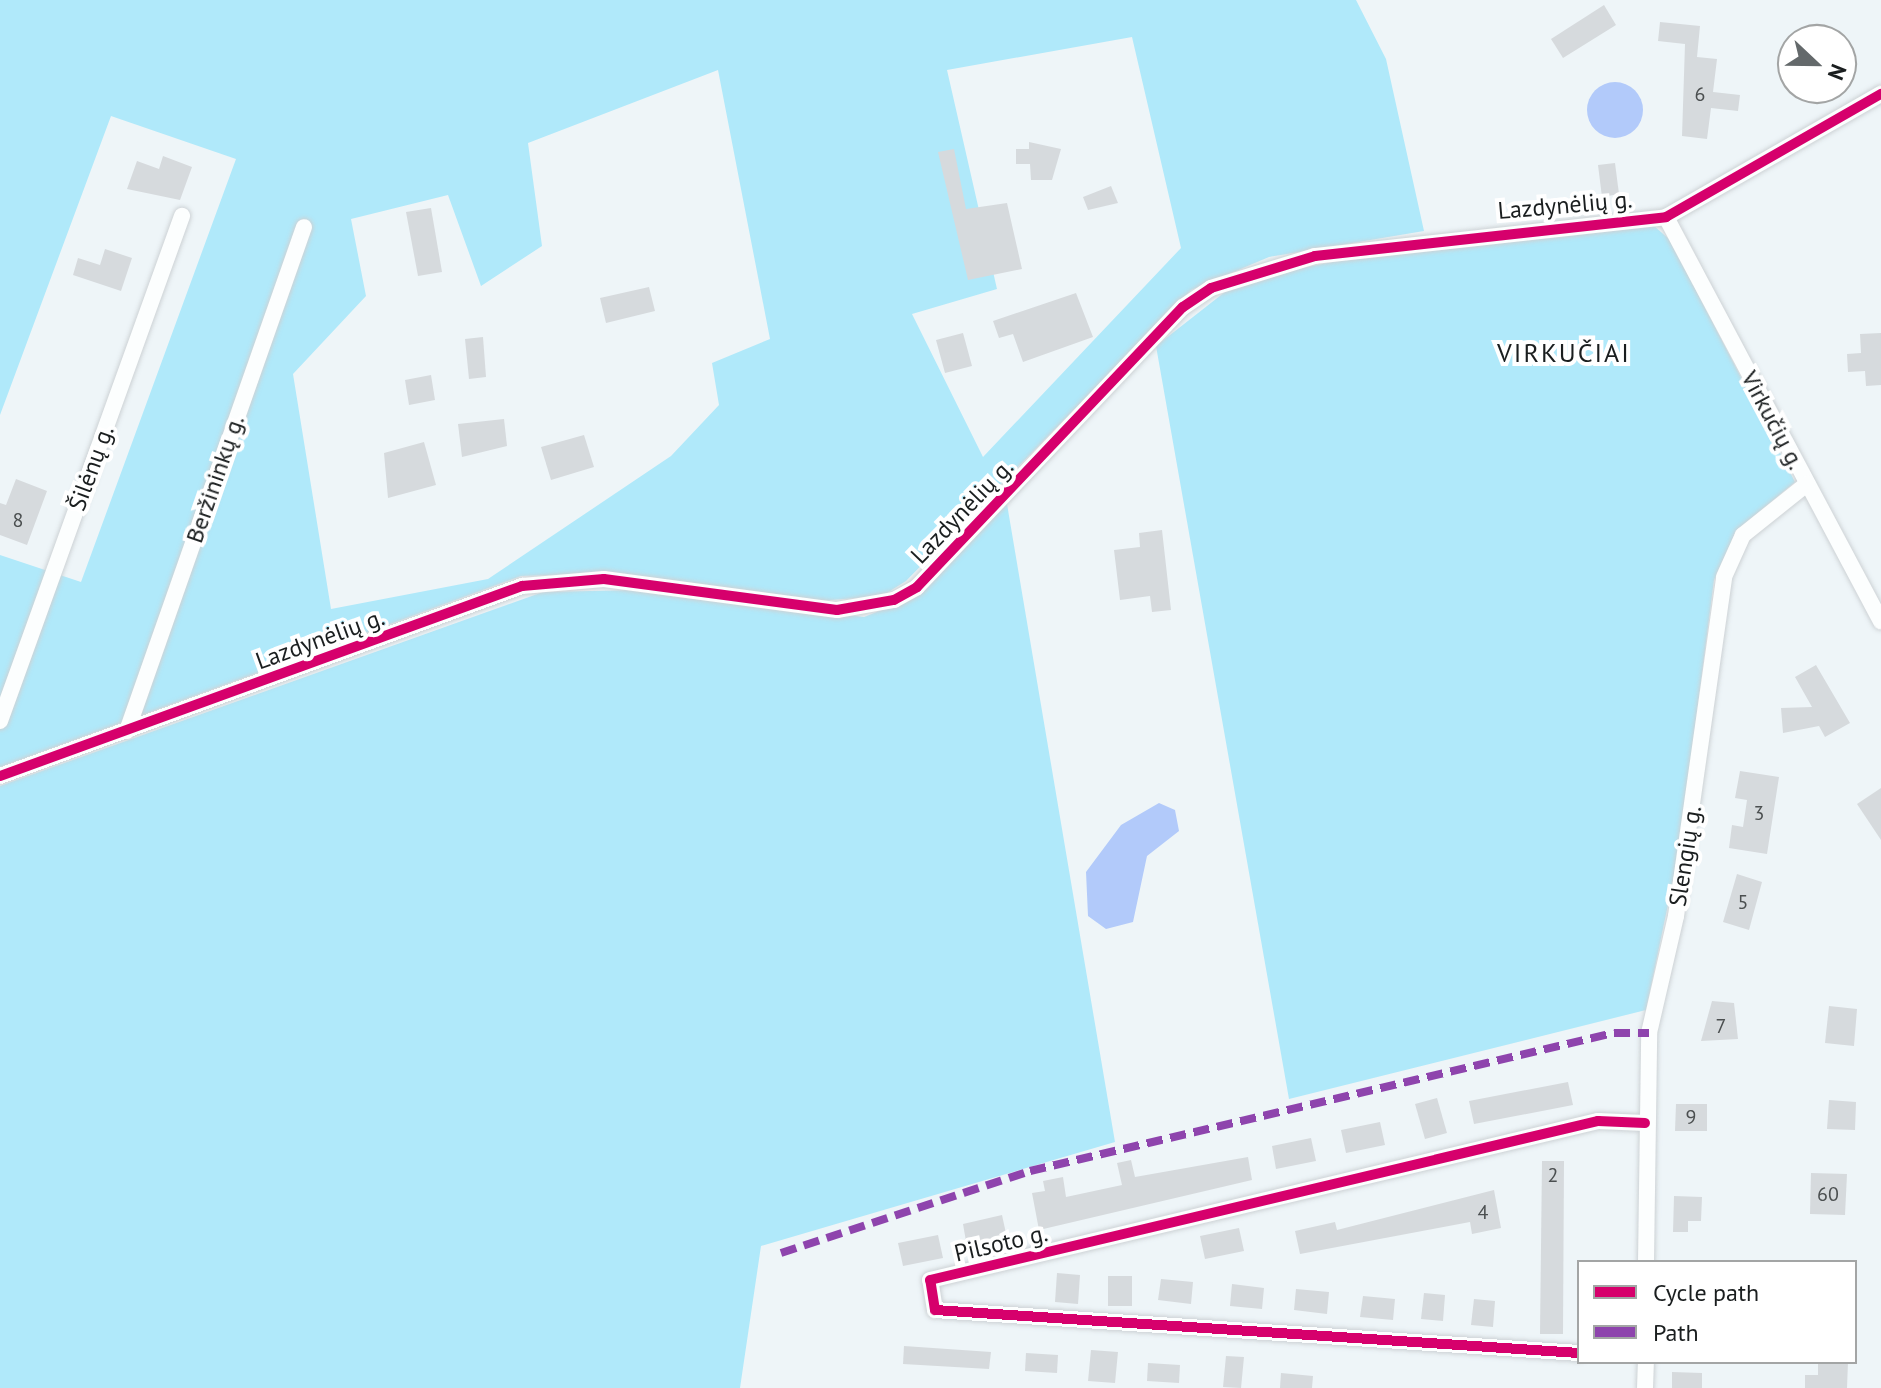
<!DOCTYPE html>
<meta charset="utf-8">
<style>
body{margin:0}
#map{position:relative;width:1881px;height:1388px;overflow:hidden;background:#eef5f8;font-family:"PT Sans",sans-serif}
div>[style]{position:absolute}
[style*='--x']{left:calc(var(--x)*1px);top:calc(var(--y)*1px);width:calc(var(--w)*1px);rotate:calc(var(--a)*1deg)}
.green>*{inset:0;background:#b0e9fa}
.water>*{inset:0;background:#b2cafa}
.round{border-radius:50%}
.building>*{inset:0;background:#d6dadd}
.roads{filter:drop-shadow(0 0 2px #cdd2d5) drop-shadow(0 0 2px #cdd2d5)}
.street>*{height:16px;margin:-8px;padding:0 8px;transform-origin:8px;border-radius:8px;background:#fcfefe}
.quiet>*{height:8px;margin-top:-4px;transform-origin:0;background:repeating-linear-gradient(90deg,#8e44ad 0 16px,transparent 0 24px)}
.cycleway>*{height:10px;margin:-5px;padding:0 5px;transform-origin:5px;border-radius:5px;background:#d6006c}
span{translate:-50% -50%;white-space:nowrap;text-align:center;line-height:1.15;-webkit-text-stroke:8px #fff;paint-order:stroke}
.number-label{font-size:20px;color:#4b4f50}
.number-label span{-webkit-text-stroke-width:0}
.street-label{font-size:24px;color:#1a1e1f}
.neighbourhood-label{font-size:26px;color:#1a1e1f;letter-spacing:2px}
.legend{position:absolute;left:1577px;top:1260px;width:280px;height:104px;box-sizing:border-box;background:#fff;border:2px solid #a3a5a5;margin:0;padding:10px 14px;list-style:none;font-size:24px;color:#1a1e1f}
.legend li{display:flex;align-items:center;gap:16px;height:40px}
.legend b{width:40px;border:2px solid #a3a5a5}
.north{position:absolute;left:1777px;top:24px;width:80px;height:80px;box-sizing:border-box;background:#fff;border:2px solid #a3a5a5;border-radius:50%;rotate:112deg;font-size:22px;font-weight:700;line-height:32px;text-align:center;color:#1a1e1f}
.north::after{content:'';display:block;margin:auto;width:28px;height:36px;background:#64696b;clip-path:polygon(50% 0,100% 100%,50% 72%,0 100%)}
</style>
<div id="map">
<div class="green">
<div style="clip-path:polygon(evenodd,0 0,1356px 0,1386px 59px,1424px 231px,1269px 257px,1191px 290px,906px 581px,882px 596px,818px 601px,606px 573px,521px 576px,0 767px,0 555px,81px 582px,236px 159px,111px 116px,0 415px,0 0,1132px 37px,1181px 248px,983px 457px,912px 314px,997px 289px,947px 70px,1132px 37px,0 0,718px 70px,770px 339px,712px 363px,719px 405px,671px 456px,488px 579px,331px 609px,293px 374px,366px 296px,351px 219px,448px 195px,481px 286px,542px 246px,528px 143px,718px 70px)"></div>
<div style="clip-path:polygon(1653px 225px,1670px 240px,1795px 482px,1736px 531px,1714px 580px,1679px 852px,1646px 1010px,1289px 1099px,1156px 346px,1230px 288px,1277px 273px,1363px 256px)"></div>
<div style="clip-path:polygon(1007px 504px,1115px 1142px,761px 1246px,740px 1388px,0 1388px,0 786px,543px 592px,638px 590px,864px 617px,912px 598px)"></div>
</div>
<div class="water">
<div class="round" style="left:1587px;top:82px;width:56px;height:56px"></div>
<div style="clip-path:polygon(1159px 803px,1175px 810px,1179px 831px,1147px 856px,1133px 922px,1106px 929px,1088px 916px,1086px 872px,1121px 825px)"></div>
</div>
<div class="building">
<div style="clip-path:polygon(1604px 5px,1616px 25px,1563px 58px,1551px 39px)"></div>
<div style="clip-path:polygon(1660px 22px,1700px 26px,1697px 57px,1717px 59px,1713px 92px,1740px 95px,1738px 111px,1711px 108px,1707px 139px,1682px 136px,1685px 44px,1658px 41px)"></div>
<div style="clip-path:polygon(1029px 142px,1061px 149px,1052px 180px,1031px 180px,1030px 164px,1016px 164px,1016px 149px,1029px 149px)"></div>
<div style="clip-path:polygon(954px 149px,966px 209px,1007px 203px,1022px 269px,968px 280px,938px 152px)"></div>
<div style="clip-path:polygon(163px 156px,192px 167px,180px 200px,127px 189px,137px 161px,159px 169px)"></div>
<div style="clip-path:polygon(1615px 163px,1619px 194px,1602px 197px,1598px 165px)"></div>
<div style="clip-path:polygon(1111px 186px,1118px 203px,1088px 210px,1083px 197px)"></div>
<div style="clip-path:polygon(431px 208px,442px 272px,418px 276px,406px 212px)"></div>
<div style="clip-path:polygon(105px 249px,132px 258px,121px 291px,73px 275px,78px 258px,100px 265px)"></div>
<div style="clip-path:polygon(649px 287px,655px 311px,606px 323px,600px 298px)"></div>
<div style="clip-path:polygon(1076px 293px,1093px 337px,1023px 362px,1013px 334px,999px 338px,993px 321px)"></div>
<div style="clip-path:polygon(963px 333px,972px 366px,945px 373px,936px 340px)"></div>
<div style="clip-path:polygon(1881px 333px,1881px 385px,1866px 386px,1865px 371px,1848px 372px,1847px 354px,1861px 353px,1860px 334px)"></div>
<div style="clip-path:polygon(483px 337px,486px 377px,469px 379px,465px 339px)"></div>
<div style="clip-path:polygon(431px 375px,435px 400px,409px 405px,405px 380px)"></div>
<div style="clip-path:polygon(504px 419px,507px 446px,462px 457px,458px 424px)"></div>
<div style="clip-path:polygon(584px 435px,594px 467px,551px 480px,541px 447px)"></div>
<div style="clip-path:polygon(424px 442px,436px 485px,388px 498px,384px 453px)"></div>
<div style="clip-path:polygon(16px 479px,47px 491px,27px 545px,0 535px,0 503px,6px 505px)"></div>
<div style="clip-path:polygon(1162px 530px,1171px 610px,1152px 612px,1150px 596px,1120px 600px,1114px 550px,1140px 547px,1139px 533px)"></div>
<div style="clip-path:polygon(1816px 665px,1850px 723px,1825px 737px,1819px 726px,1783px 733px,1781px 708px,1812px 707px,1795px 677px)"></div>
<div style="clip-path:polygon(1740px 771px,1779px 777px,1767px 854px,1729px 848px,1732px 825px,1743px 827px,1747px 800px,1735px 798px)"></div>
<div style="clip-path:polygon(1881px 788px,1881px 840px,1857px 804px)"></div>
<div style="clip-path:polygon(1737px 874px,1762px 882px,1749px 930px,1723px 922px)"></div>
<div style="clip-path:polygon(1712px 1001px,1734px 1003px,1738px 1039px,1701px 1041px)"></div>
<div style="clip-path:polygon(1829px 1006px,1857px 1009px,1854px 1046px,1825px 1043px)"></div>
<div style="clip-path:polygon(1568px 1082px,1573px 1105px,1474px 1124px,1469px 1101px)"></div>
<div style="clip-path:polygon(1437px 1098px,1447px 1133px,1425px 1139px,1415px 1104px)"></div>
<div style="clip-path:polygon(1829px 1100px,1856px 1102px,1855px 1130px,1827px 1129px)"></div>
<div style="clip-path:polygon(1676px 1104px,1707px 1104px,1707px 1131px,1675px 1131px)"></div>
<div style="clip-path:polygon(1380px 1122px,1385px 1145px,1346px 1153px,1341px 1130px)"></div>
<div style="clip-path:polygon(1311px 1138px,1316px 1161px,1276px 1169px,1272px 1146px)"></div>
<div style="clip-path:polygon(1248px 1157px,1252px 1180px,1039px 1230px,1032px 1193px,1045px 1191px,1043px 1181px,1063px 1177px,1066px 1197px,1122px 1185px,1117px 1163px,1131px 1160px,1135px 1177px)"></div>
<div style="clip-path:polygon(1542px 1161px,1564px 1161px,1563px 1334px,1540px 1334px)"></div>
<div style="clip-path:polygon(1811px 1173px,1847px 1174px,1845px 1215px,1810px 1214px)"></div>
<div style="clip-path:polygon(1494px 1190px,1501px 1228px,1472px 1234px,1470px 1222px,1300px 1254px,1295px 1231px,1335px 1222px,1337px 1230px)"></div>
<div style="clip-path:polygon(1674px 1196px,1702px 1197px,1701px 1221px,1688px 1221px,1688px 1232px,1673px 1232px)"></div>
<div style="clip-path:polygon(1002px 1215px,1007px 1238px,967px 1247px,963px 1224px)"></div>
<div style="clip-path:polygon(1239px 1228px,1244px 1251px,1205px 1259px,1200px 1236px)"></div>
<div style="clip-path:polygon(938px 1235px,943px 1258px,903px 1266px,898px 1243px)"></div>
<div style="clip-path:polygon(1057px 1273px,1080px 1275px,1078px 1304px,1055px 1302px)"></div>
<div style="clip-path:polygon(1108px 1276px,1132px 1276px,1132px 1306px,1108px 1306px)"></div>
<div style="clip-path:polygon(1161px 1279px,1193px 1282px,1191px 1304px,1158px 1300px)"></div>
<div style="clip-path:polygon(1232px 1284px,1264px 1288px,1262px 1309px,1230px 1306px)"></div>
<div style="clip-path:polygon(1296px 1289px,1329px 1292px,1327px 1314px,1294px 1310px)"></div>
<div style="clip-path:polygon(1424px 1293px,1445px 1295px,1443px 1321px,1421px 1319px)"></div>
<div style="clip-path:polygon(1363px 1296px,1395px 1299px,1393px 1320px,1360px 1317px)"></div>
<div style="clip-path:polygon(1474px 1299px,1495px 1301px,1493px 1327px,1471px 1325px)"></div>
<div style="clip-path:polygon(904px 1346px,991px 1352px,989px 1369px,903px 1364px)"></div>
<div style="clip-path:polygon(1091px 1350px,1118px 1352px,1115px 1383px,1088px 1381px)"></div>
<div style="clip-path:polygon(1026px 1353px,1058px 1355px,1057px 1373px,1025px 1371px)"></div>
<div style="clip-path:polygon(1226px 1356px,1244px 1357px,1241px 1388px,1223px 1387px)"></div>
<div style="clip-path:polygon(1818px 1362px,1848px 1362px,1847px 1388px,1805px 1388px,1805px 1375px,1818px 1375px)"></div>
<div style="clip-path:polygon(1148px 1363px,1180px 1365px,1179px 1383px,1147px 1381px)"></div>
<div style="clip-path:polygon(1672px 1372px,1702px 1373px,1702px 1388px,1672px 1388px)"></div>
<div style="clip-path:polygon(1281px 1373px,1313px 1376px,1312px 1388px,1280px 1388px)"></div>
</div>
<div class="roads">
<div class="street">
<div style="--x:1666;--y:217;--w:458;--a:62"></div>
<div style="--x:0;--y:721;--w:537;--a:-70.18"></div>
<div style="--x:127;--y:731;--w:534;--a:-70.65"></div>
<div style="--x:0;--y:776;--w:556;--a:-20"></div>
<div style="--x:522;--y:586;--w:82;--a:-4.9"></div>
<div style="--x:604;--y:579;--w:235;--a:7.6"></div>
<div style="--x:837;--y:610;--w:58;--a:-10"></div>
<div style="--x:894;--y:600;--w:26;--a:-29"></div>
<div style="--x:917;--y:587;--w:386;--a:-46.5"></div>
<div style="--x:1183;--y:307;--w:34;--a:-34"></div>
<div style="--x:1211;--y:288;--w:109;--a:-17.1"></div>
<div style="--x:1315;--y:256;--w:353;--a:-6.3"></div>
<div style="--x:1666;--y:217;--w:248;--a:-29.8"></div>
<div style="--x:1646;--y:1262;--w:229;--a:-89.2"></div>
<div style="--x:1649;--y:1033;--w:120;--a:-77"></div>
<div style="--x:1676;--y:916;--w:342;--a:-81.9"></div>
<div style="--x:1724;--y:577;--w:46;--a:-65.7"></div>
<div style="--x:1743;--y:535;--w:82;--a:-38.6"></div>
<div style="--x:1579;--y:1353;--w:645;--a:-176.18"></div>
<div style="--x:935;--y:1310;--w:30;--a:-99"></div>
<div style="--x:930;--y:1280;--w:687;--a:-13.39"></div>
<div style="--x:1598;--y:1121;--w:47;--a:2.4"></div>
<div style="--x:1645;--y:1388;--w:26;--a:-88"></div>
</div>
</div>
<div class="quiet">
<div style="--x:781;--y:1253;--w:262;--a:-18.2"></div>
<div style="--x:1030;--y:1171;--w:600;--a:-13.3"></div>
<div style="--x:1614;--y:1033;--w:35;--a:0"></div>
</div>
<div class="cycleway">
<div style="--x:0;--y:776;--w:556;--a:-20"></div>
<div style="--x:522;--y:586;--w:82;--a:-4.9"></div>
<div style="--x:604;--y:579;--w:235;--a:7.6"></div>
<div style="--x:837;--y:610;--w:58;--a:-10"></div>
<div style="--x:894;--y:600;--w:26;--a:-29"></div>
<div style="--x:917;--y:587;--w:386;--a:-46.5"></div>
<div style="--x:1183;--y:307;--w:34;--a:-34"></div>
<div style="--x:1211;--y:288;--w:109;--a:-17.1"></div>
<div style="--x:1315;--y:256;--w:353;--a:-6.3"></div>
<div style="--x:1666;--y:217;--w:248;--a:-29.8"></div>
<div style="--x:1579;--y:1353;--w:645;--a:-176.18"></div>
<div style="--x:935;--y:1310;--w:30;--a:-99"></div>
<div style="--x:930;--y:1280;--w:687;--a:-13.39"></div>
<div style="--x:1598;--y:1121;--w:47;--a:2.4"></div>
</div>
<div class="number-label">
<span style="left:1700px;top:94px">6</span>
<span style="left:18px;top:520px">8</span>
<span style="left:1759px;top:813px">3</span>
<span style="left:1743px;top:902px">5</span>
<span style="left:1721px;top:1026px">7</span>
<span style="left:1691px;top:1117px">9</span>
<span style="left:1553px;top:1175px">2</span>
<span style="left:1828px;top:1194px">60</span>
<span style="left:1483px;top:1212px">4</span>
</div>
<div class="street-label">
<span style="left:1565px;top:205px;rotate:-5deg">Lazdynėlių g.</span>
<span style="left:1773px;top:420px;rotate:62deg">Virkučių g.</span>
<span style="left:91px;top:468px;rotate:-70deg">Šilėnų g.</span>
<span style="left:215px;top:479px;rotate:-71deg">Beržininkų g.</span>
<span style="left:962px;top:511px;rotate:-46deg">Lazdynėlių g.</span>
<span style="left:320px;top:639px;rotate:-20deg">Lazdynėlių g.</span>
<span style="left:1685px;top:856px;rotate:-81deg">Slengių g.</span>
<span style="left:1001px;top:1243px;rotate:-13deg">Pilsoto g.</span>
</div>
<div class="neighbourhood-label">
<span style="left:1564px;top:353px">VIRKUČIAI</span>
</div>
<ul class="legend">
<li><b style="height:10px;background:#d6006c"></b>Cycle path</li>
<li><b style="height:10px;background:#8e44ad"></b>Path</li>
</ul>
<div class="north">N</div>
</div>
